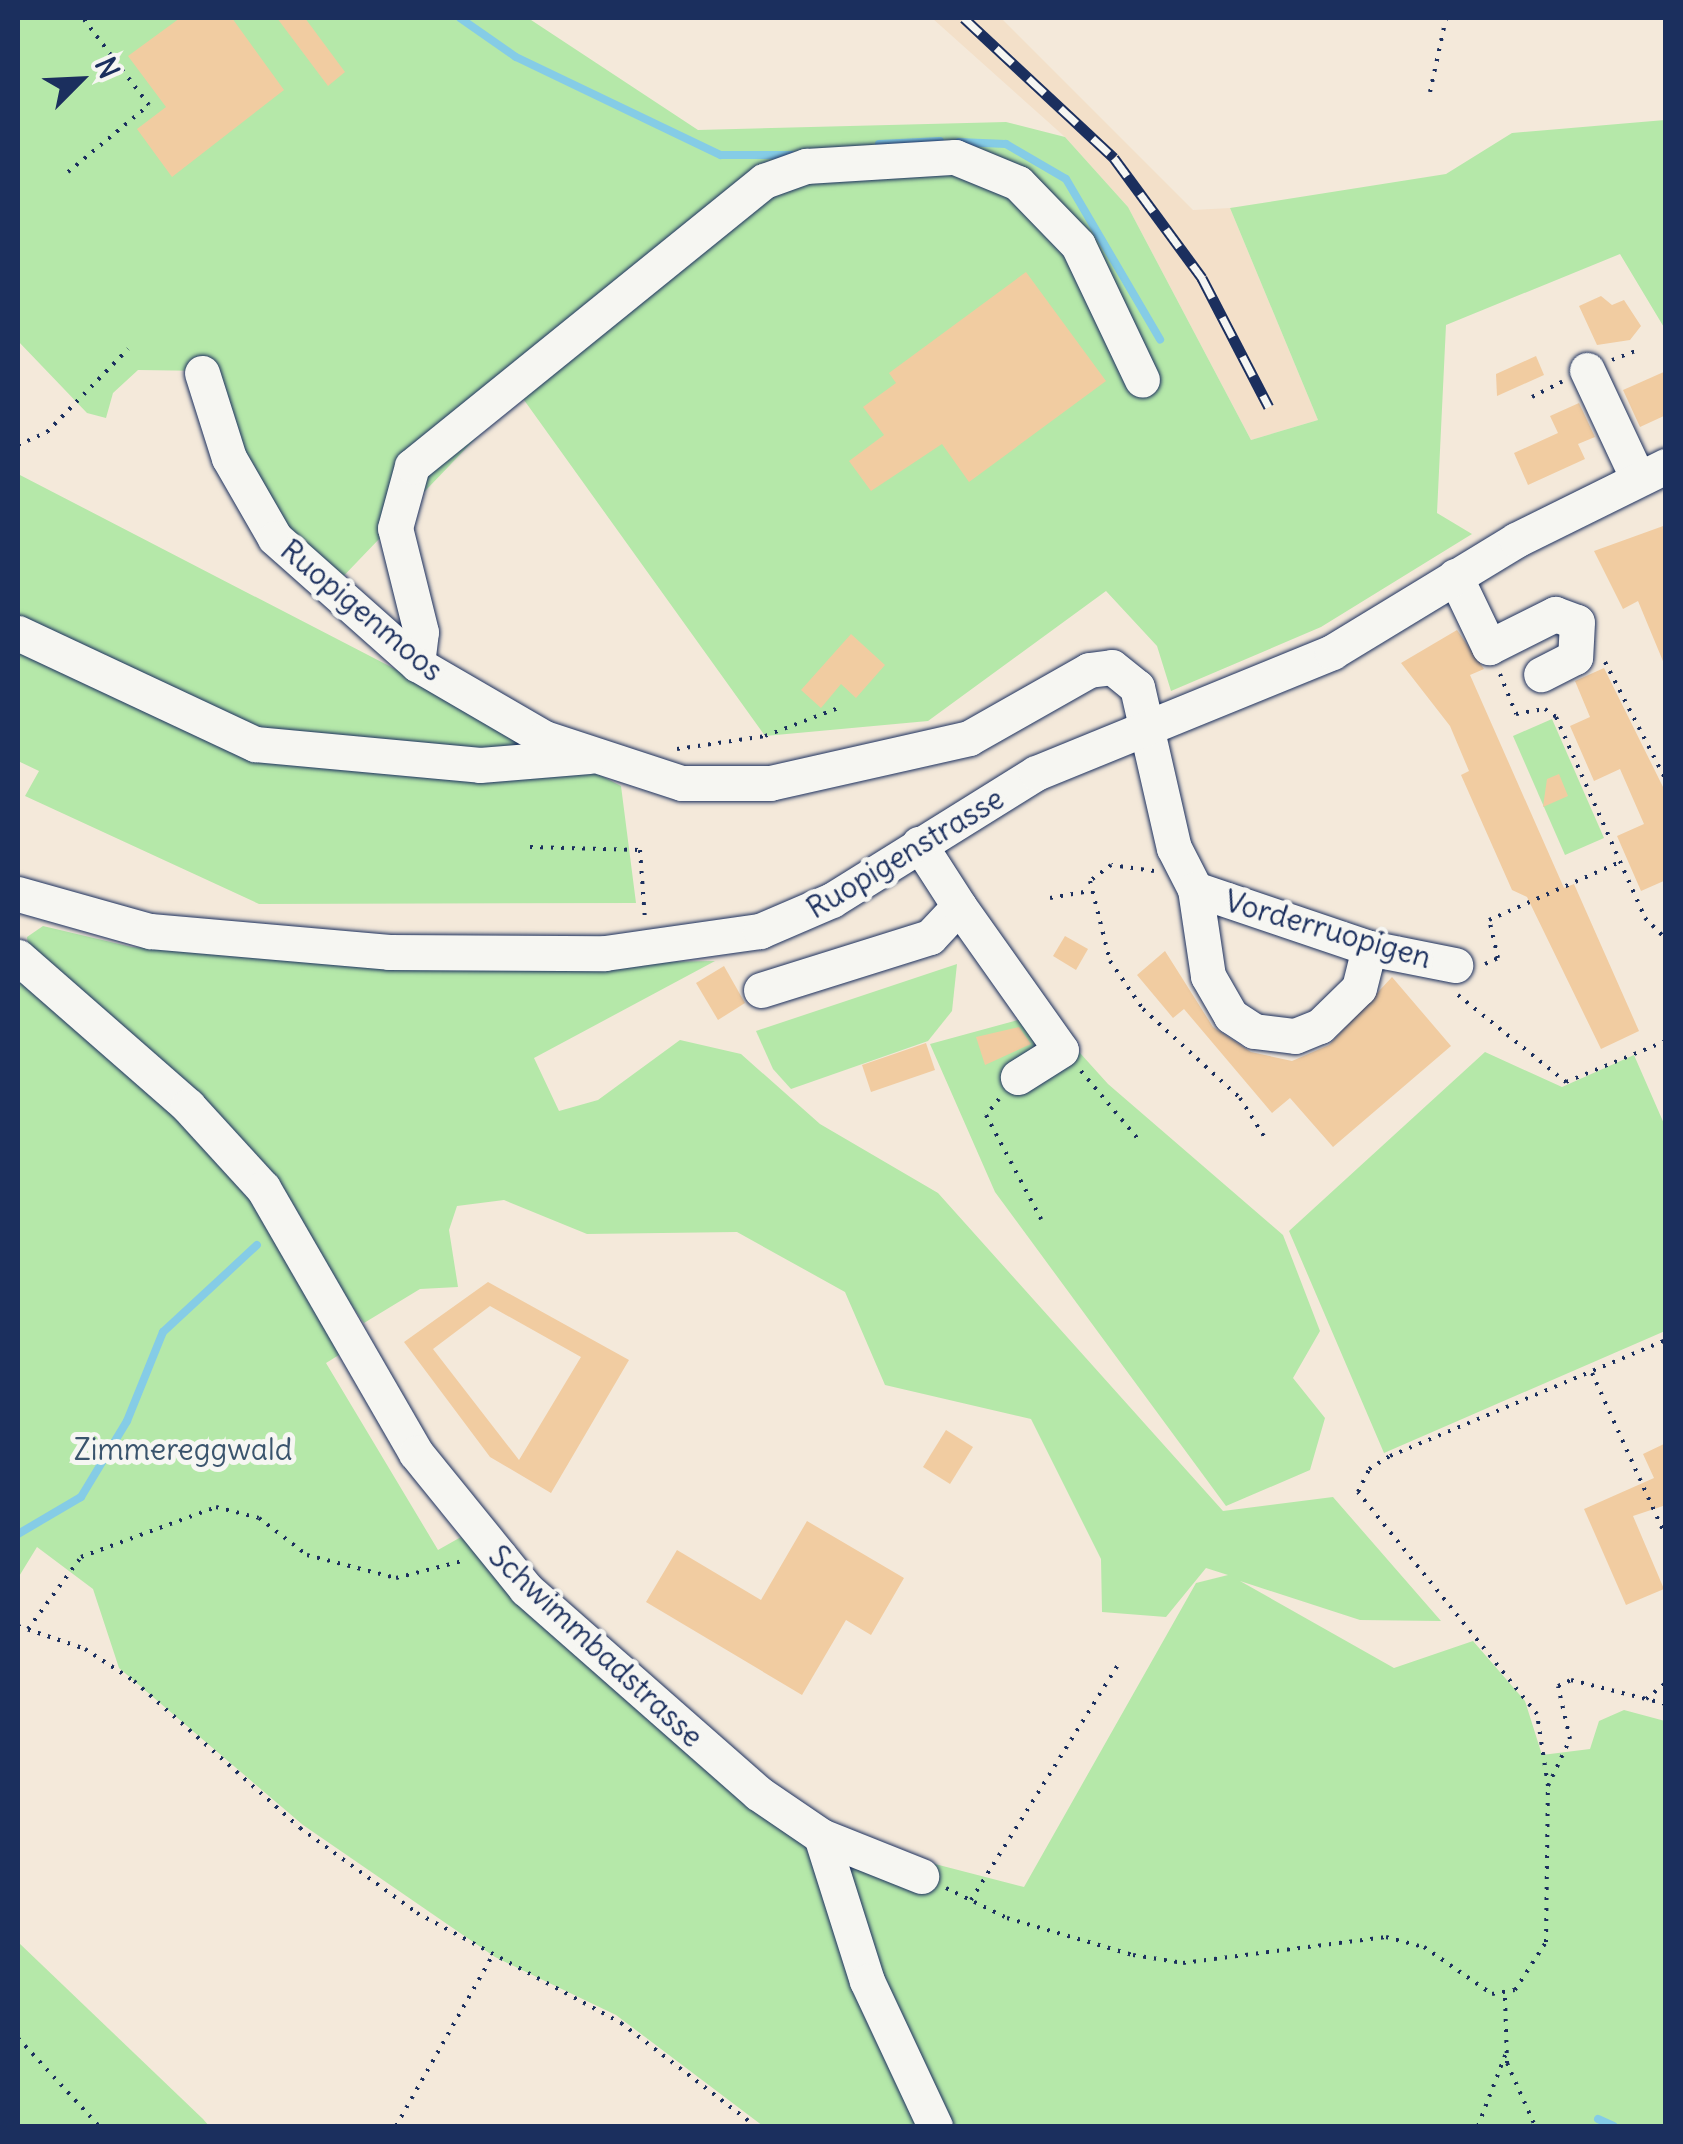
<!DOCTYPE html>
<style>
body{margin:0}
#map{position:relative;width:1683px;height:2144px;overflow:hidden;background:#f4e9da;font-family:Delius,sans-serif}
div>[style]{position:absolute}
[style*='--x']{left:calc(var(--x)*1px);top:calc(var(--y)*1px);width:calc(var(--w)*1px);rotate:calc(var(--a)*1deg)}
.built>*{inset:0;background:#f3e0c9}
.green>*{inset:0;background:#b5e8a9}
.stream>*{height:8px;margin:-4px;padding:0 4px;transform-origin:4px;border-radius:4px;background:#85cce6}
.building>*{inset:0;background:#f1cca1}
.path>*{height:4px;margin-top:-2px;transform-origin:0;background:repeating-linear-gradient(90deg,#1b2f5e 0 2.5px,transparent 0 10.5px)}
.roads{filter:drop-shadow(0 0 2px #1b2f5e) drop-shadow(0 0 2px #1b2f5e)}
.minor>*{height:35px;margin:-17.5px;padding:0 17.5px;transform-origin:17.5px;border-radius:17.5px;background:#f6f6f2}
.rail>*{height:11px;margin-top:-5.5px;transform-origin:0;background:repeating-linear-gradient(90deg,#f6f6f2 0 22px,#1b2f5e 0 44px);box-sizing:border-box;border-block:2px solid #1b2f5e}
span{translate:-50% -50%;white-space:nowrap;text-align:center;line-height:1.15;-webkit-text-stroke:10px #f6f6f2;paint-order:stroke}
.street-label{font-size:30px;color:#1b2f5e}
.park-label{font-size:30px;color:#3a546d}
.frame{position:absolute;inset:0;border:20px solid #1b2f5e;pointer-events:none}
.north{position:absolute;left:30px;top:30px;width:100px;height:100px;-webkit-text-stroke:8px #f6f6f2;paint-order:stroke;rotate:66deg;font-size:28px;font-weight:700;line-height:40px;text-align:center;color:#1b2f5e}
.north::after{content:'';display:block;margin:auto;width:35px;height:45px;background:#1b2f5e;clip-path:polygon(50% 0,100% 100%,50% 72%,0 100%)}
</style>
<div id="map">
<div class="built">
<div style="clip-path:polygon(932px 18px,1001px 18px,1193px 210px,1230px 208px,1318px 420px,1251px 440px,1128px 207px,1065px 137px)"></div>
</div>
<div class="green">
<div style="clip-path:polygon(18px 18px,528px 18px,698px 130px,1006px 122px,1065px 137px,1128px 207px,1251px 440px,1318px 420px,1230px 208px,1446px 174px,1512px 133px,1665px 120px,1665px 329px,1620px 254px,1446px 325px,1437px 513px,1472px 534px,1321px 627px,1171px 691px,1157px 646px,1106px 591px,928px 721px,765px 736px,519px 393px,334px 586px,269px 516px,209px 371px,138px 370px,113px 393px,106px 418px,87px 413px,18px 341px)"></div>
<div style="clip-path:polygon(18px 474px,621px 786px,636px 903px,259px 904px,25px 796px,39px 771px,18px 761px)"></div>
<div style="clip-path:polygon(1552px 719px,1604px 838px,1565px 855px,1513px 736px)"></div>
<div style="clip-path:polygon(43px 926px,132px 947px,398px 966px,715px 961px,534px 1058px,559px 1111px,598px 1100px,680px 1040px,741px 1054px,820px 1124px,938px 1193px,1223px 1511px,1333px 1497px,1441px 1621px,1360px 1620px,1240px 1581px,1394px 1668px,1473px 1641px,1525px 1701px,1542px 1755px,1590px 1749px,1599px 1721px,1624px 1710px,1665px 1721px,1665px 2126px,763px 2126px,616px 2015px,495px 1957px,303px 1825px,119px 1668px,93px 1589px,37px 1547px,18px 1578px,18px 980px,153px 1091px,253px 1195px,347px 1350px,326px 1363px,438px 1550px,461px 1537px,769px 1821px,1024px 1887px,1196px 1583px,1228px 1575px,1206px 1568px,1166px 1617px,1102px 1612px,1101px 1559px,1031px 1419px,885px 1385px,845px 1292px,737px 1232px,587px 1234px,504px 1200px,457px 1206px,449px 1230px,458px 1287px,420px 1289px,364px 1323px,231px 1133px,30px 961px,27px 937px)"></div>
<div style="clip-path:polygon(957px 964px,952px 1011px,928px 1041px,791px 1089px,773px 1069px,756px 1031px)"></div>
<div style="clip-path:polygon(1044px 1013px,1108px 1084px,1283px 1235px,1320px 1331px,1293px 1378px,1325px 1418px,1310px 1470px,1226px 1506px,995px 1192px,930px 1044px)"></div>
<div style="clip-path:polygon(1485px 1052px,1562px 1087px,1634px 1055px,1665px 1126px,1665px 1331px,1384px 1453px,1289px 1231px)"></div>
<div style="clip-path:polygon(18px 1942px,203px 2119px,209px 2126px,18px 2126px)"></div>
</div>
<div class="stream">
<div style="--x:460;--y:18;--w:68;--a:34.9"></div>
<div style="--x:516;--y:57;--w:227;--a:25.6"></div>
<div style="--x:721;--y:155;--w:70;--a:0"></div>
<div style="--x:959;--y:142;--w:47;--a:2.4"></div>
<div style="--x:1006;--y:144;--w:69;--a:30.3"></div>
<div style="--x:1066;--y:179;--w:186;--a:59.6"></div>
<div style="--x:879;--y:144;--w:61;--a:-2.8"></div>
<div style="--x:18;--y:1534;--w:73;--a:-30.4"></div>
<div style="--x:81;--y:1497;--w:89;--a:-58.8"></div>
<div style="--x:127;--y:1421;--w:96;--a:-68"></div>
<div style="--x:163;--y:1332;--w:128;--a:-42.8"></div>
<div style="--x:1598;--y:2119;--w:17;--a:24"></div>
</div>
<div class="building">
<div style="clip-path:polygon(180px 18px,232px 18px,284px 90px,172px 177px,137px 129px,166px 107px,128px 56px)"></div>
<div style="clip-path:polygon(277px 18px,305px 18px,345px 72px,328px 86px)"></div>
<div style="clip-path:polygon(1026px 272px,1106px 381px,969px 482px,942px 444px,871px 491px,849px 461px,884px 435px,863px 407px,896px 383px,889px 373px)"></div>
<div style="clip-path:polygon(1601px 296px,1612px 305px,1624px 300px,1641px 326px,1630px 340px,1597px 345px,1579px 306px)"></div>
<div style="clip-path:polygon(1536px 356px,1544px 375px,1497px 396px,1496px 374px)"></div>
<div style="clip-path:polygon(1666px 371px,1666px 415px,1640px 427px,1623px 390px)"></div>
<div style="clip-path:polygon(1579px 403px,1595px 437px,1578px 444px,1585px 459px,1528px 485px,1514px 453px,1558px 433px,1550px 416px)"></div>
<div style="clip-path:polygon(1666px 525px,1666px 666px,1665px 666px,1638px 601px,1623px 609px,1594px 551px)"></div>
<div style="clip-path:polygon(1457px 630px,1484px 669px,1470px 675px,1564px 888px,1574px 884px,1639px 1031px,1601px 1049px,1527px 897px,1512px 890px,1461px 775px,1469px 771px,1450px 726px,1401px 663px)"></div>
<div style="clip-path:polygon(851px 634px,885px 665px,856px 698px,841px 684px,821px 708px,801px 690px)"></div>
<div style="clip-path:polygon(1604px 668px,1666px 793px,1666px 880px,1641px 891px,1617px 836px,1644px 824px,1620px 769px,1594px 781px,1570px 726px,1590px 717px,1575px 681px)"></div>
<div style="clip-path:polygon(1559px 774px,1568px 796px,1543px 807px,1547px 779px)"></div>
<div style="clip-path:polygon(1065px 936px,1088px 949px,1076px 970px,1053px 956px)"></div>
<div style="clip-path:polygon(1165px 951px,1213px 1027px,1251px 1052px,1292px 1061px,1329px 1045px,1392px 977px,1451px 1046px,1333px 1147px,1290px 1098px,1272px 1113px,1184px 1009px,1173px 1018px,1137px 975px)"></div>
<div style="clip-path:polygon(724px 966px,745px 1003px,718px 1020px,696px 983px)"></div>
<div style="clip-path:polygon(1019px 1027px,1031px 1044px,985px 1065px,976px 1037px)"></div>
<div style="clip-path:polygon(926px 1043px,935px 1070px,871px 1092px,862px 1065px)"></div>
<div style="clip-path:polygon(evenodd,488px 1282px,629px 1360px,551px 1493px,490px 1457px,404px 1342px,488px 1282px,490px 1306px,581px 1357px,519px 1460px,433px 1349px,490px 1306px)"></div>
<div style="clip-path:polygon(946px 1430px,973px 1447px,950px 1484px,923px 1467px)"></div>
<div style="clip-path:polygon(1666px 1443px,1666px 1505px,1633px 1516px,1664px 1589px,1626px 1605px,1584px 1509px,1654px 1478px,1643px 1454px)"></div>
<div style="clip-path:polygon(807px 1521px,904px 1578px,871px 1635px,846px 1620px,802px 1695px,646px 1602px,677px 1550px,761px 1600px)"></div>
</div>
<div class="path">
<div style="--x:1430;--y:92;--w:76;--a:-77.8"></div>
<div style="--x:68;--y:172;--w:105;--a:-39.6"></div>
<div style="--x:149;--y:105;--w:109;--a:-127.2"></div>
<div style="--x:1612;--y:360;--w:30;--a:-21"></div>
<div style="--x:1532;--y:397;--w:34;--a:-27"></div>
<div style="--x:18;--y:445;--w:32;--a:-24"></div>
<div style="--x:47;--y:432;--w:116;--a:-45.7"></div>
<div style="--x:1605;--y:662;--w:133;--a:62.7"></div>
<div style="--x:1500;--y:674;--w:43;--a:68.2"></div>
<div style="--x:1516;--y:714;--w:29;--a:-10"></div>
<div style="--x:1545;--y:709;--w:14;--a:36"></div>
<div style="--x:1556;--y:717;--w:220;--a:66.1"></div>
<div style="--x:1645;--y:918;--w:30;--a:45"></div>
<div style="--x:677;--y:749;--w:89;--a:-8.4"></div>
<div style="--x:765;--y:736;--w:81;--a:-20.9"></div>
<div style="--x:530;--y:847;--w:110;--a:1.6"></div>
<div style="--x:640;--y:850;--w:70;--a:85.9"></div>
<div style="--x:1154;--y:871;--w:43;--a:-172.1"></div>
<div style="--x:1111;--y:865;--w:26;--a:143"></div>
<div style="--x:1090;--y:881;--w:82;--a:76"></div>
<div style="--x:1110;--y:961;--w:58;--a:55.5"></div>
<div style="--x:1143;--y:1009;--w:132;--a:42.5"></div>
<div style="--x:1240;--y:1098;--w:51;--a:57.9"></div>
<div style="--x:1050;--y:898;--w:39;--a:-10"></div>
<div style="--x:1485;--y:964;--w:14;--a:-25"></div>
<div style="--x:1498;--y:958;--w:39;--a:-103"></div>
<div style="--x:1489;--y:920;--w:143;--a:-23.9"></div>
<div style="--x:1458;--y:995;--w:139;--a:38.9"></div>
<div style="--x:1566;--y:1082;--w:108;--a:-22.3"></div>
<div style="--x:1081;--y:1071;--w:90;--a:50"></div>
<div style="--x:999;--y:1099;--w:21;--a:129"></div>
<div style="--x:986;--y:1115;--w:118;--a:62.1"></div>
<div style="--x:1592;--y:1373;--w:180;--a:65.7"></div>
<div style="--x:18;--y:1626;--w:71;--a:18.9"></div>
<div style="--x:85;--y:1649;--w:59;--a:33.1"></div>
<div style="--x:134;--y:1681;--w:222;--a:41.5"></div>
<div style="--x:300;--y:1828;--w:145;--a:36"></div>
<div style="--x:417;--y:1913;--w:232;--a:28.3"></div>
<div style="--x:621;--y:2023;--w:169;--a:37.5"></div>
<div style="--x:28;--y:1629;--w:89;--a:-53.6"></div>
<div style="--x:81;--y:1557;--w:144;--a:-20.3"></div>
<div style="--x:216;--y:1507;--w:44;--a:14.3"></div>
<div style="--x:259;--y:1518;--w:61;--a:37.6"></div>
<div style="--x:307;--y:1555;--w:92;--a:14.5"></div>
<div style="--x:396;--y:1578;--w:72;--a:-14.4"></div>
<div style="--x:1646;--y:1699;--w:26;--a:-39"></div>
<div style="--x:1548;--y:1786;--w:52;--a:-64.9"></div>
<div style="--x:1570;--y:1739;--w:54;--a:-102.8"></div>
<div style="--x:1558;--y:1686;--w:14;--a:-25"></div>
<div style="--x:1571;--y:1680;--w:98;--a:14.2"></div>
<div style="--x:946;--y:1888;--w:68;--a:26.2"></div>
<div style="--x:1007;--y:1918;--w:131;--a:16.4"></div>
<div style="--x:1133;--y:1955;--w:51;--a:9.1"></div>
<div style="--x:1183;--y:1963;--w:205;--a:-7.3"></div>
<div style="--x:1386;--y:1937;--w:39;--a:15"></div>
<div style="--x:1424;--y:1947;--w:83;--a:34.7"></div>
<div style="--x:1492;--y:1994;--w:23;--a:-10"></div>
<div style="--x:1515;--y:1990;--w:57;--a:-57.1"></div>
<div style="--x:1546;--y:1942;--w:156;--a:-89.3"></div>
<div style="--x:1548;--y:1786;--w:73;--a:-98.7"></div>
<div style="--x:1537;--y:1714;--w:285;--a:-128.9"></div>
<div style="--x:1358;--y:1492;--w:25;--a:-64"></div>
<div style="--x:1369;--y:1469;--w:25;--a:-32"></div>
<div style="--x:1390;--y:1456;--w:299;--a:-22.8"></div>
<div style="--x:971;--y:1900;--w:281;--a:-58"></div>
<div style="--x:1505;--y:1998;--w:65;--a:88.2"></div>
<div style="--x:1507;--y:2063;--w:69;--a:66"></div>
<div style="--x:18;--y:2038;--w:120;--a:47.4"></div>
<div style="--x:396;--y:2126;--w:193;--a:-60.5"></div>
<div style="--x:1478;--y:2126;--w:78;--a:-69"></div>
</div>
<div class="roads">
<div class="minor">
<div style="--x:1587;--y:370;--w:120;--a:64.9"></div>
<div style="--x:202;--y:373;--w:89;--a:72.4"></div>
<div style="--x:229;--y:458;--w:92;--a:60.1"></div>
<div style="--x:275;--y:538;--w:190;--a:41.6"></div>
<div style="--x:417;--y:664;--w:147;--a:30.2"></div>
<div style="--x:544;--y:738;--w:145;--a:18.1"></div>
<div style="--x:682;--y:783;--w:88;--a:0"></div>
<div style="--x:770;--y:783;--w:204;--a:-12.7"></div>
<div style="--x:969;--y:738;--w:138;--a:-29.5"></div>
<div style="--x:1089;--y:670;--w:23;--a:-7"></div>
<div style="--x:1112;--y:667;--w:32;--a:39"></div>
<div style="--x:1137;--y:687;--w:165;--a:77.1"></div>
<div style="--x:1174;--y:848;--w:46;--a:62.9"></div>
<div style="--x:1195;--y:889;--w:184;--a:18.7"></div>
<div style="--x:1369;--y:948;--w:88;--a:11.2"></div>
<div style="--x:1455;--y:576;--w:79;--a:64.4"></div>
<div style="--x:1489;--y:647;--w:74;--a:-26.6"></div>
<div style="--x:1555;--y:614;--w:23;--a:20"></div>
<div style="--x:1577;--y:622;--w:35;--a:93"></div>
<div style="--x:1575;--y:657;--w:38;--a:153"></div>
<div style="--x:18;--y:633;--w:262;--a:25.1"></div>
<div style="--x:255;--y:744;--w:226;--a:5.3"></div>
<div style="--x:480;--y:765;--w:109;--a:-4.7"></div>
<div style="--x:417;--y:664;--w:32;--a:-83"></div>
<div style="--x:421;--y:632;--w:107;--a:-104"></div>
<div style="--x:395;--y:528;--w:64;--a:-74.7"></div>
<div style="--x:412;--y:466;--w:453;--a:-39"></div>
<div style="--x:764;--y:181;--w:45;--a:-19.7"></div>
<div style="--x:806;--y:166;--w:149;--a:-3.5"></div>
<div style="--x:955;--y:157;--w:68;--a:22.4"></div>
<div style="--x:1018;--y:183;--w:86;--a:45.9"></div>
<div style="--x:1078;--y:245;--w:149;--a:64.6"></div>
<div style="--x:1195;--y:889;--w:88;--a:81.5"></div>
<div style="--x:1208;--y:976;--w:46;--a:60.1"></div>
<div style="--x:1231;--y:1016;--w:27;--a:33"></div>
<div style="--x:1254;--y:1031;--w:41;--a:7"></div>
<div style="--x:1295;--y:1036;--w:27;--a:-22"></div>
<div style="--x:1320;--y:1026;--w:54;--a:-44.3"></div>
<div style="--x:1359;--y:988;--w:41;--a:-76"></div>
<div style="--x:18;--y:894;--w:137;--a:15.7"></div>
<div style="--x:150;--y:931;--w:240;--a:5"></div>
<div style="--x:389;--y:952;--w:216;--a:0.3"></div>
<div style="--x:605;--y:953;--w:157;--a:-8.1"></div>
<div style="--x:760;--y:931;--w:78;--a:-23.3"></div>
<div style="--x:832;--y:900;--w:240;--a:-31.9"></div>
<div style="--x:1036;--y:773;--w:320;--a:-22.2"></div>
<div style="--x:1332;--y:652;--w:215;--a:-31.3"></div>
<div style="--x:1516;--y:540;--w:167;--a:-26.3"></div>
<div style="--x:959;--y:906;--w:176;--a:54.7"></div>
<div style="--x:1061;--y:1050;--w:51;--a:147.9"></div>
<div style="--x:18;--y:957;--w:226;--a:41.2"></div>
<div style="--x:188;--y:1106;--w:111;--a:47.6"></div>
<div style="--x:263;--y:1188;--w:306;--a:60"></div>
<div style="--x:416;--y:1453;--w:175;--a:51"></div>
<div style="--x:526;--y:1589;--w:309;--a:41.3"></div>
<div style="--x:758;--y:1793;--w:76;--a:34.3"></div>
<div style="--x:821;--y:1836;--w:108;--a:21.8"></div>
<div style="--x:761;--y:990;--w:177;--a:-17.4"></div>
<div style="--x:930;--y:937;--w:42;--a:-46.9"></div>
<div style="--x:959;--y:906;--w:74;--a:-122.8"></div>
<div style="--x:821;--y:1836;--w:152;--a:72.4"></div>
<div style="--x:867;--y:1981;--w:160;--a:64.9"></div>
</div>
</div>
<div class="rail">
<div style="--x:964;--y:18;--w:205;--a:43"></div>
<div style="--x:1114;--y:158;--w:149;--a:53.7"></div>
<div style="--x:1202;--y:278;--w:145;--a:62.6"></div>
</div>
<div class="street-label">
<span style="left:362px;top:610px;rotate:40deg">Ruopigenmoos</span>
<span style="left:905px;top:853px;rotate:-31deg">Ruopigenstrasse</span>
<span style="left:1328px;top:929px;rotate:16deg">Vorderruopigen</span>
<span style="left:596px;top:1646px;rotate:43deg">Schwimmbadstrasse</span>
</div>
<div class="park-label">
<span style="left:183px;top:1449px">Zimmereggwald</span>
</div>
<div class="frame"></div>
<div class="north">N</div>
</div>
